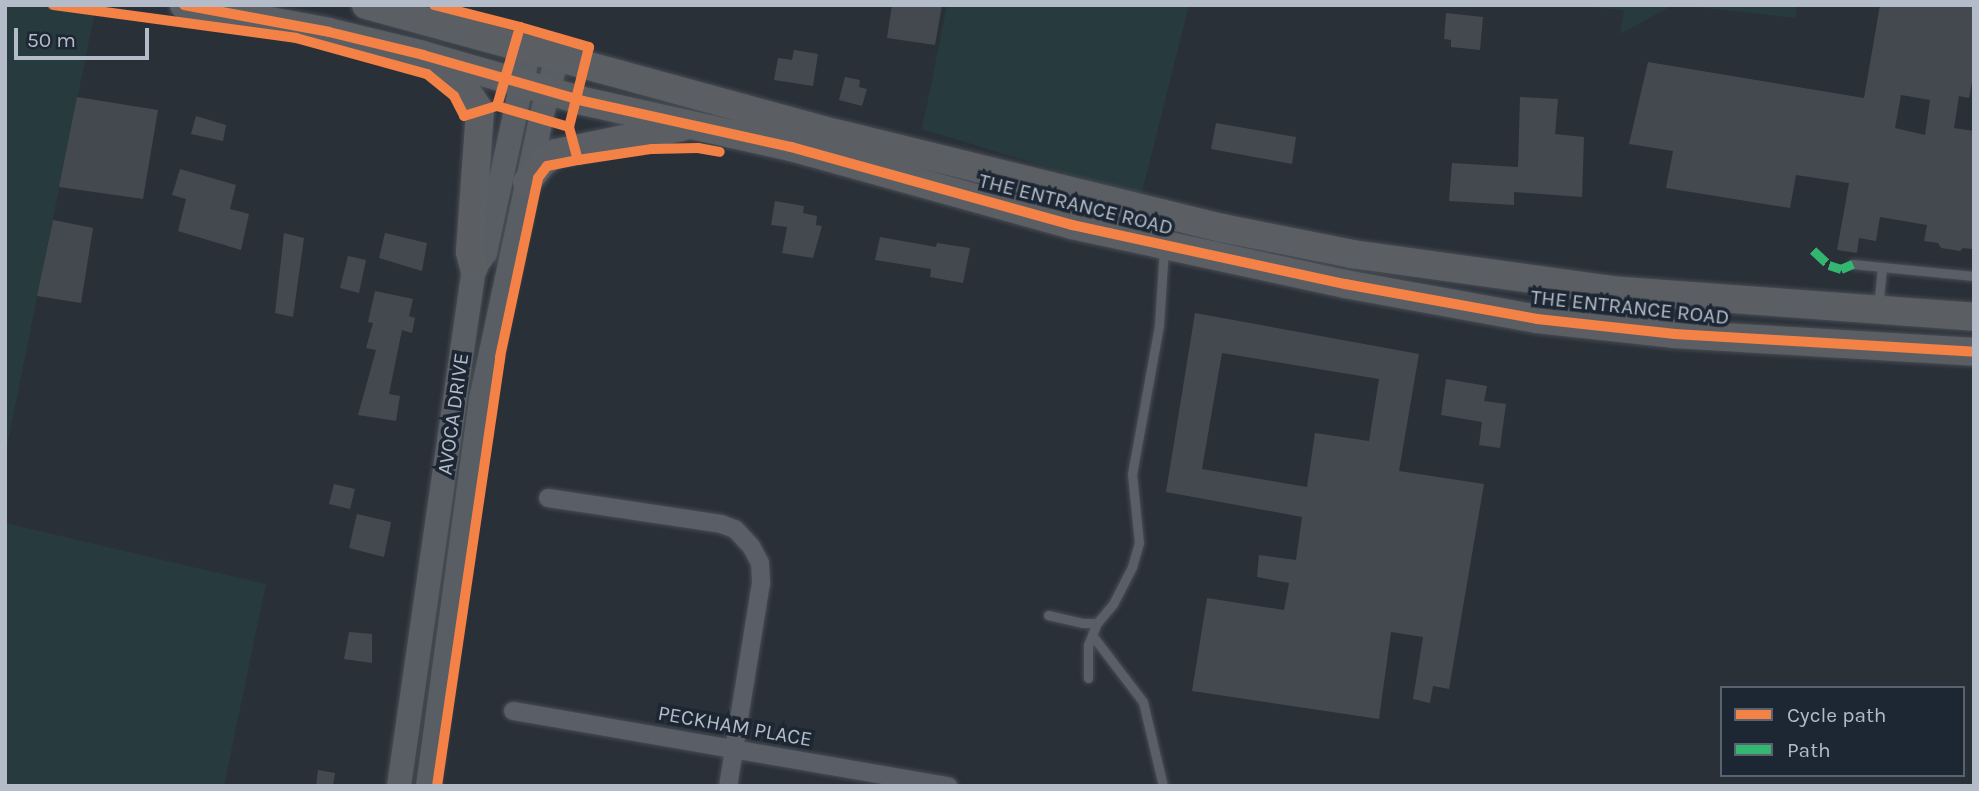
<!DOCTYPE html>
<style>
body{margin:0}
#map{position:relative;width:1979px;height:791px;overflow:hidden;background:#2a3038;font-family:Karla,sans-serif}
div>[style]{position:absolute}
[style*='--x']{left:calc(var(--x)*1px);top:calc(var(--y)*1px);width:calc(var(--w)*1px);rotate:calc(var(--a)*1deg)}
.green>*{inset:0;background:#273a3e}
.building>*{inset:0;background:#444950}
.roads{filter:drop-shadow(0 0 2px #484c53) drop-shadow(0 0 2px #484c53)}
.service>*{height:9px;margin:-4.5px;padding:0 4.5px;transform-origin:4.5px;border-radius:4.5px;background:#5a5e66}
.minor>*{height:18px;margin:-9px;padding:0 9px;transform-origin:9px;border-radius:9px;background:#5a5e66}
.secondary>*{height:24px;margin:-12px;padding:0 12px;transform-origin:12px;border-radius:12px;background:#595d64}
.trunk>*{height:28px;margin:-14px;padding:0 14px;transform-origin:14px;border-radius:14px;background:#5b5f64}
.quiet>*{height:9px;margin-top:-4.5px;transform-origin:0;background:repeating-linear-gradient(90deg,#33b770 0 18px,transparent 0 27px)}
.cycleway>*{height:10px;margin:-5px;padding:0 5px;transform-origin:5px;border-radius:5px;background:#f48246}
span{translate:-50% -50%;white-space:nowrap;text-align:center;line-height:1.15;-webkit-text-stroke:7px #1d2633;paint-order:stroke}
.street-label{font-size:21px;color:#b4bcc9}
.frame{position:absolute;inset:0;border:7px solid #b4bcc9;pointer-events:none}
.legend{position:absolute;left:1720px;top:686px;width:245px;height:91px;box-sizing:border-box;background:#1d2633;border:2px solid #59626f;margin:0;padding:9px 12px;list-style:none;font-size:21px;color:#b4bcc9}
.legend li{display:flex;align-items:center;gap:14px;height:35px}
.legend b{width:35px;border:2px solid #59626f}
.scale{position:absolute;left:14px;top:28px;width:135px;height:32px;box-sizing:border-box;border:4px solid #b4bcc9;border-top:0;padding-left:9px;font-size:21px;line-height:24px;white-space:nowrap;color:#b4bcc9;-webkit-text-stroke:5px #1d2633;paint-order:stroke}
</style>
<div id="map">
<div class="green">
<div style="clip-path:polygon(5px 5px,53px 5px,95px 11px,5px 456px)"></div>
<div style="clip-path:polygon(947px 5px,1189px 5px,1141px 196px,922px 129px)"></div>
<div style="clip-path:polygon(1567px 5px,1673px 5px,1620px 34px,1624px 10px)"></div>
<div style="clip-path:polygon(1679px 5px,1797px 5px,1795px 18px)"></div>
<div style="clip-path:polygon(5px 523px,266px 584px,224px 786px,5px 786px)"></div>
</div>
<div class="building">
<div style="clip-path:polygon(892px 5px,942px 5px,935px 45px,887px 38px)"></div>
<div style="clip-path:polygon(evenodd,1880px 5px,1974px 5px,1974px 72px,1969px 98px,1959px 96px,1954px 128px,1974px 131px,1972px 249px,1963px 248px,1960px 251px,1941px 248px,1938px 243px,1924px 241px,1927px 225px,1880px 217px,1876px 241px,1859px 238px,1857px 253px,1837px 250px,1849px 183px,1796px 175px,1790px 208px,1666px 188px,1673px 151px,1629px 144px,1648px 62px,1864px 98px,1880px 5px,1901px 95px,1930px 100px,1925px 135px,1895px 128px,1901px 95px)"></div>
<div style="clip-path:polygon(1446px 13px,1483px 17px,1480px 50px,1451px 47px,1451px 40px,1444px 39px)"></div>
<div style="clip-path:polygon(794px 50px,818px 54px,813px 86px,774px 80px,778px 58px,792px 60px)"></div>
<div style="clip-path:polygon(845px 77px,860px 80px,859px 87px,867px 89px,862px 106px,839px 100px)"></div>
<div style="clip-path:polygon(77px 97px,158px 110px,143px 199px,59px 187px)"></div>
<div style="clip-path:polygon(1520px 97px,1558px 99px,1555px 134px,1584px 137px,1582px 197px,1514px 192px,1514px 205px,1449px 201px,1452px 163px,1518px 167px)"></div>
<div style="clip-path:polygon(196px 116px,226px 125px,223px 141px,191px 134px)"></div>
<div style="clip-path:polygon(1216px 123px,1296px 137px,1292px 164px,1211px 149px)"></div>
<div style="clip-path:polygon(180px 169px,236px 185px,230px 209px,249px 214px,241px 250px,178px 231px,186px 199px,172px 195px)"></div>
<div style="clip-path:polygon(775px 201px,804px 206px,803px 213px,817px 216px,816px 225px,822px 226px,813px 258px,782px 253px,787px 227px,771px 225px)"></div>
<div style="clip-path:polygon(53px 220px,93px 228px,81px 303px,37px 296px)"></div>
<div style="clip-path:polygon(284px 233px,304px 238px,293px 317px,275px 313px)"></div>
<div style="clip-path:polygon(385px 233px,427px 243px,422px 271px,379px 258px)"></div>
<div style="clip-path:polygon(880px 237px,936px 247px,937px 243px,970px 248px,963px 283px,930px 277px,931px 269px,875px 260px)"></div>
<div style="clip-path:polygon(348px 256px,366px 260px,359px 293px,340px 288px)"></div>
<div style="clip-path:polygon(375px 291px,413px 299px,409px 316px,415px 318px,412px 333px,402px 330px,389px 394px,400px 396px,396px 421px,358px 415px,376px 350px,366px 348px,373px 323px,368px 322px)"></div>
<div style="clip-path:polygon(evenodd,1195px 313px,1419px 354px,1399px 471px,1484px 484px,1449px 689px,1433px 686px,1430px 703px,1413px 699px,1423px 637px,1391px 632px,1379px 719px,1192px 691px,1207px 598px,1284px 610px,1289px 583px,1257px 577px,1259px 555px,1296px 560px,1302px 517px,1166px 492px,1195px 313px,1222px 353px,1379px 379px,1369px 441px,1315px 433px,1307px 487px,1202px 469px,1222px 353px)"></div>
<div style="clip-path:polygon(1446px 379px,1487px 386px,1484px 401px,1506px 404px,1500px 448px,1479px 445px,1482px 422px,1441px 415px)"></div>
<div style="clip-path:polygon(334px 484px,355px 489px,350px 509px,329px 504px)"></div>
<div style="clip-path:polygon(357px 514px,391px 522px,384px 557px,349px 548px)"></div>
<div style="clip-path:polygon(349px 632px,372px 634px,372px 663px,344px 659px)"></div>
<div style="clip-path:polygon(318px 770px,335px 773px,333px 786px,316px 786px)"></div>
</div>
<div class="roads">
<div class="service">
<div style="--x:1853;--y:264;--w:29;--a:6"></div>
<div style="--x:1878;--y:308;--w:41;--a:-84.4"></div>
<div style="--x:1882;--y:267;--w:92;--a:5.6"></div>
<div style="--x:1048;--y:615;--w:35;--a:13"></div>
<div style="--x:1082;--y:623;--w:15;--a:0"></div>
<div style="--x:1092;--y:635;--w:84;--a:52.7"></div>
<div style="--x:1143;--y:702;--w:86;--a:76.6"></div>
<div style="--x:1088;--y:678;--w:33;--a:-90"></div>
<div style="--x:1088;--y:645;--w:24;--a:-68"></div>
<div style="--x:1097;--y:623;--w:25;--a:-50"></div>
<div style="--x:1113;--y:604;--w:42;--a:-62.8"></div>
<div style="--x:1132;--y:567;--w:25;--a:-74"></div>
<div style="--x:1139;--y:543;--w:69;--a:-95.8"></div>
<div style="--x:1132;--y:474;--w:151;--a:-79.7"></div>
<div style="--x:1159;--y:325;--w:78;--a:-86.3"></div>
</div>
<div class="minor">
<div style="--x:548;--y:498;--w:175;--a:8.5"></div>
<div style="--x:721;--y:524;--w:15;--a:20"></div>
<div style="--x:735;--y:529;--w:23;--a:47"></div>
<div style="--x:751;--y:546;--w:19;--a:62"></div>
<div style="--x:760;--y:563;--w:20;--a:87"></div>
<div style="--x:761;--y:583;--w:206;--a:99.2"></div>
<div style="--x:513;--y:711;--w:442;--a:9.8"></div>
</div>
<div class="secondary">
<div style="--x:399;--y:786;--w:523;--a:-81.76"></div>
<div style="--x:474;--y:268;--w:19;--a:-54"></div>
<div style="--x:485;--y:253;--w:209;--a:-77.8"></div>
<div style="--x:428;--y:786;--w:391;--a:-82.2"></div>
<div style="--x:481;--y:399;--w:287;--a:-77.9"></div>
<div style="--x:541;--y:118;--w:63;--a:-75.3"></div>
</div>
<div class="trunk">
<div style="--x:184;--y:5;--w:147;--a:10.5"></div>
<div style="--x:329;--y:32;--w:97;--a:13.7"></div>
<div style="--x:423;--y:55;--w:166;--a:16"></div>
<div style="--x:583;--y:101;--w:213;--a:12.5"></div>
<div style="--x:791;--y:147;--w:292;--a:15.5"></div>
<div style="--x:1072;--y:225;--w:279;--a:12.2"></div>
<div style="--x:1345;--y:284;--w:195;--a:10.3"></div>
<div style="--x:1537;--y:319;--w:139;--a:6.2"></div>
<div style="--x:1675;--y:334;--w:300;--a:3.4"></div>
<div style="--x:366;--y:5;--w:490;--a:15.3"></div>
<div style="--x:839;--y:134;--w:394;--a:13.8"></div>
<div style="--x:1222;--y:228;--w:133;--a:11.3"></div>
<div style="--x:1352;--y:254;--w:260;--a:7.9"></div>
<div style="--x:1610;--y:290;--w:365;--a:4.2"></div>
<div style="--x:437;--y:64;--w:27;--a:36"></div>
<div style="--x:459;--y:80;--w:37;--a:56"></div>
<div style="--x:480;--y:111;--w:141;--a:94.1"></div>
<div style="--x:470;--y:252;--w:16;--a:76"></div>
<div style="--x:527;--y:182;--w:24;--a:-52"></div>
<div style="--x:542;--y:163;--w:17;--a:-36"></div>
<div style="--x:556;--y:153;--w:129;--a:-11.7"></div>
</div>
</div>
<div class="quiet">
<div style="--x:1813;--y:250;--w:22;--a:43"></div>
<div style="--x:1829;--y:265;--w:13;--a:18"></div>
<div style="--x:1841;--y:269;--w:13;--a:-23"></div>
</div>
<div class="cycleway">
<div style="--x:53;--y:5;--w:245;--a:7.7"></div>
<div style="--x:296;--y:38;--w:136;--a:15.4"></div>
<div style="--x:427;--y:74;--w:35;--a:39"></div>
<div style="--x:454;--y:96;--w:22;--a:63"></div>
<div style="--x:464;--y:116;--w:34;--a:-17"></div>
<div style="--x:497;--y:106;--w:75;--a:16.3"></div>
<div style="--x:184;--y:5;--w:147;--a:10.5"></div>
<div style="--x:329;--y:32;--w:97;--a:13.7"></div>
<div style="--x:423;--y:55;--w:166;--a:16"></div>
<div style="--x:583;--y:101;--w:213;--a:12.5"></div>
<div style="--x:791;--y:147;--w:292;--a:15.5"></div>
<div style="--x:1072;--y:225;--w:279;--a:12.2"></div>
<div style="--x:1345;--y:284;--w:195;--a:10.3"></div>
<div style="--x:1537;--y:319;--w:139;--a:6.2"></div>
<div style="--x:1675;--y:334;--w:300;--a:3.4"></div>
<div style="--x:434;--y:5;--w:89;--a:14.3"></div>
<div style="--x:520;--y:27;--w:82;--a:106.2"></div>
<div style="--x:520;--y:27;--w:72;--a:16.2"></div>
<div style="--x:589;--y:47;--w:82;--a:104"></div>
<div style="--x:569;--y:127;--w:34;--a:75"></div>
<div style="--x:578;--y:160;--w:75;--a:-8.5"></div>
<div style="--x:652;--y:149;--w:46;--a:-1.2"></div>
<div style="--x:698;--y:148;--w:22;--a:10"></div>
<div style="--x:437;--y:786;--w:434;--a:-81.6"></div>
<div style="--x:500;--y:357;--w:183;--a:-78"></div>
<div style="--x:538;--y:178;--w:15;--a:-53"></div>
<div style="--x:547;--y:166;--w:32;--a:-11"></div>
</div>
<div class="street-label">
<span style="left:1076px;top:204px;rotate:14deg">THE ENTRANCE ROAD</span>
<span style="left:1630px;top:307px;rotate:6deg">THE ENTRANCE ROAD</span>
<span style="left:453px;top:414px;rotate:-82deg">AVOCA DRIVE</span>
<span style="left:735px;top:726px;rotate:10deg">PECKHAM PLACE</span>
</div>
<div class="frame"></div>
<ul class="legend">
<li><b style="height:9px;background:#f48246"></b>Cycle path</li>
<li><b style="height:9px;background:#33b770"></b>Path</li>
</ul>
<div class="scale">50 m</div>
</div>
